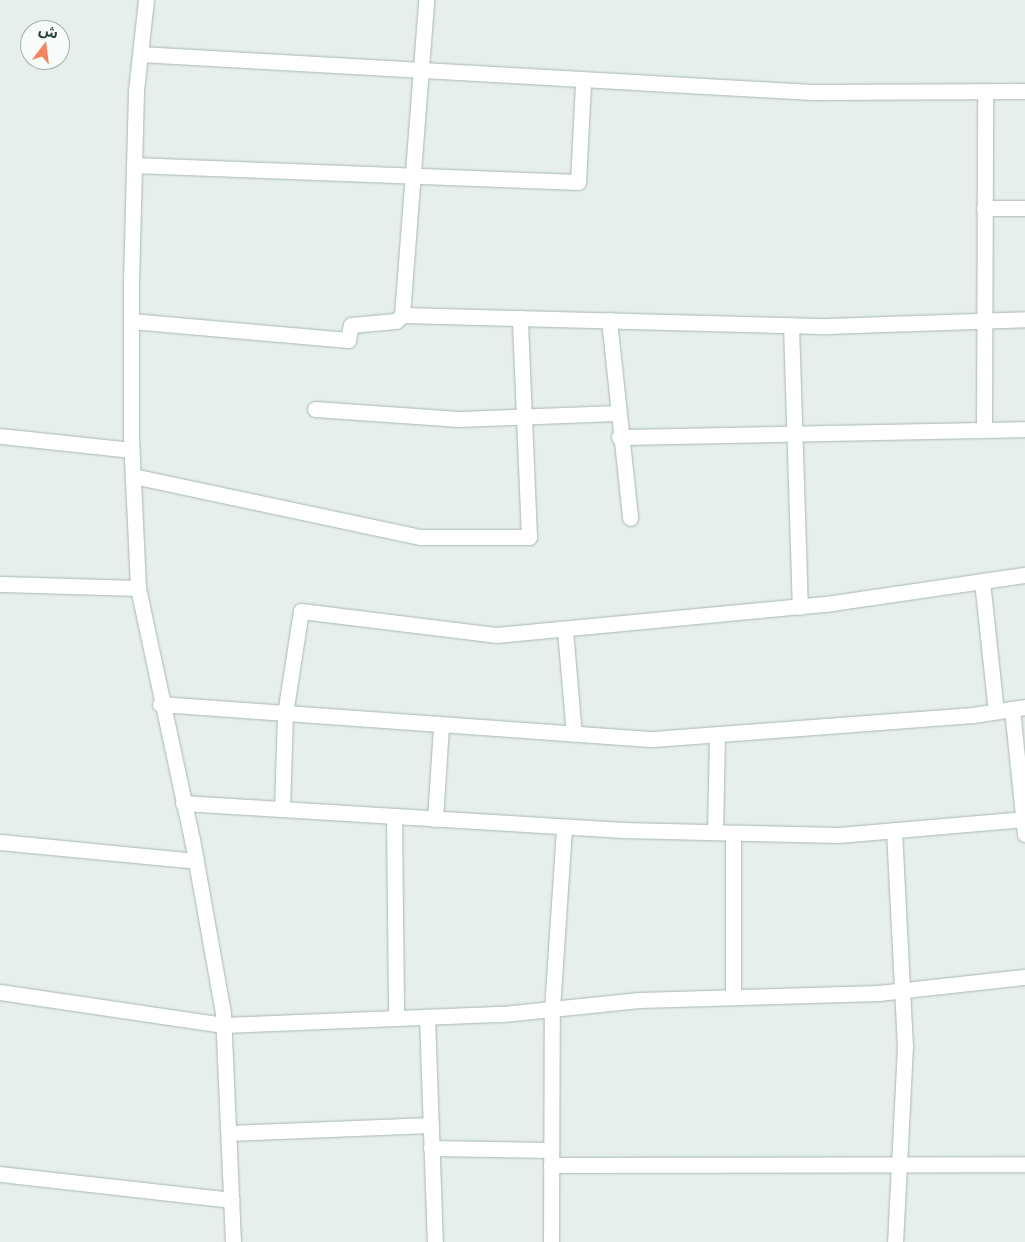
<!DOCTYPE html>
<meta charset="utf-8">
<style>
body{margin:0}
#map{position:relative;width:1025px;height:1242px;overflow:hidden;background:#e6efeb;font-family:"Open Sans","Noto Sans Arabic",sans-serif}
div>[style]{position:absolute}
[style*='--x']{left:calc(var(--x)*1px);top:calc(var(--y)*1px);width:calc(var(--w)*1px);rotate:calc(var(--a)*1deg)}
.roads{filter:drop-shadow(0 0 1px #a8b8b2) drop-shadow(0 0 1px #a8b8b2)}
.street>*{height:15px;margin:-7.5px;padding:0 7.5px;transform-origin:7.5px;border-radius:7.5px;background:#fff}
.secondary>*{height:15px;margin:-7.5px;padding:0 7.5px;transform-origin:7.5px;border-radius:7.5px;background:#fff}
span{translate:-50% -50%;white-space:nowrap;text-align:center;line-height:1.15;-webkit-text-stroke:4.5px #f7fbf9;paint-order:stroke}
.north{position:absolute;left:20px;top:20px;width:50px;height:50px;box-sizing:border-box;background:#f7fbf9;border:1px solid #a3b1ad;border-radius:50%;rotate:15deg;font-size:14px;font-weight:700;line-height:20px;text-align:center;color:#24423a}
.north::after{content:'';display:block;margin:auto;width:18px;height:22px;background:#f4845f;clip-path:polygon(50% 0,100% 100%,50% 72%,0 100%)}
</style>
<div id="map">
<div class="roads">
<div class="street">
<div style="--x:140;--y:54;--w:673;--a:3.24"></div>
<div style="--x:812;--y:92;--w:213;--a:-0.3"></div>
<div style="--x:134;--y:165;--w:444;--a:2.2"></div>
<div style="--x:578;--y:182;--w:100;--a:-87.1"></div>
<div style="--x:984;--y:208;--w:41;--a:0"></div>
<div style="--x:402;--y:315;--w:427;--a:1.5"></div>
<div style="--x:829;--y:326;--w:196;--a:-2"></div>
<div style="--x:609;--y:320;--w:199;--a:83.9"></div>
<div style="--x:131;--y:321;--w:218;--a:5"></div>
<div style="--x:348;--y:340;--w:15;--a:-79"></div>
<div style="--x:351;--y:325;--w:45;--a:-5.1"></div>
<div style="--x:396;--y:321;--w:8;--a:-45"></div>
<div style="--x:402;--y:315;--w:316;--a:-85.6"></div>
<div style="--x:791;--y:325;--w:282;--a:88.2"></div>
<div style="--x:315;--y:409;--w:144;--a:4"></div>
<div style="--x:459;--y:419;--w:158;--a:-2.2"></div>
<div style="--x:984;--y:430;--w:338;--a:-89.8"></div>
<div style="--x:0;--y:436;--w:132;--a:6.1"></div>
<div style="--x:619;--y:437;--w:406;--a:-1.1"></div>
<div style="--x:133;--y:476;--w:294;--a:12"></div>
<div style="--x:421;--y:537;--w:108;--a:0"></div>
<div style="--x:529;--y:537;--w:219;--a:-92.4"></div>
<div style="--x:982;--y:581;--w:131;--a:83.9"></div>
<div style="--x:0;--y:584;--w:138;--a:1.7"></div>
<div style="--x:565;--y:630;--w:104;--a:85.1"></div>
<div style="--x:160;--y:704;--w:494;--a:4.1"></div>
<div style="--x:653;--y:739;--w:321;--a:-4.3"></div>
<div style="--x:973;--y:715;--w:53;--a:-8.7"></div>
<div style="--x:1012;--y:709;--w:126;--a:84.1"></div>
<div style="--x:183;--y:803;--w:441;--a:3.5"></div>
<div style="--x:623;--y:830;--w:215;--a:1.3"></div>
<div style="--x:838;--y:835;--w:188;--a:-4.9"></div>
<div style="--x:282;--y:809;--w:95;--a:-88.2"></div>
<div style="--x:285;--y:714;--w:104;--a:-81.2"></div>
<div style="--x:301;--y:611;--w:196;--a:7"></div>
<div style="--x:496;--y:635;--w:338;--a:-5.4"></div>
<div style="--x:832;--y:603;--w:195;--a:-8.3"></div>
<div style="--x:394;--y:816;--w:202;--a:89.4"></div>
<div style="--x:435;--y:819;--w:93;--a:-86.3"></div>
<div style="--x:894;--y:830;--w:216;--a:87.1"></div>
<div style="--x:905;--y:1046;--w:196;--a:92.9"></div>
<div style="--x:715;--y:832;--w:98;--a:-88.8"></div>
<div style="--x:733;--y:833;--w:164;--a:90"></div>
<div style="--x:0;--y:842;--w:197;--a:5.5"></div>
<div style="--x:0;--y:992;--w:226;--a:8.4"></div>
<div style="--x:224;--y:1025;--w:279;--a:-2.3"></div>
<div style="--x:503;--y:1014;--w:137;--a:-5.9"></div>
<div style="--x:639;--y:1000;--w:240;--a:-1.7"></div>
<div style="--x:879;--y:993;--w:147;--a:-6.3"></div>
<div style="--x:427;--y:1017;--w:225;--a:88"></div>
<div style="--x:229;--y:1133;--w:202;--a:-2.3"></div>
<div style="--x:431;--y:1148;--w:120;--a:1"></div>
<div style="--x:551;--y:1165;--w:474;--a:-0.1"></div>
<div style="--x:0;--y:1174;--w:233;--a:6.4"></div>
<div style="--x:551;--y:1242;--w:233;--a:-89.8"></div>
<div style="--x:552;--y:1009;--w:182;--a:-86.2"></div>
</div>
<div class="secondary">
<div style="--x:146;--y:0;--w:92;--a:96.3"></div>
<div style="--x:136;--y:91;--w:188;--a:91.5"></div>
<div style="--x:131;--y:279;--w:159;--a:90"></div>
<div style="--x:131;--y:438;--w:150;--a:87.3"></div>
<div style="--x:138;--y:588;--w:257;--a:77.9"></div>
<div style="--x:192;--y:839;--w:177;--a:79.9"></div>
<div style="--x:223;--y:1013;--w:229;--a:87.5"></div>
</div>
</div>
<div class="north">ش</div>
</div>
